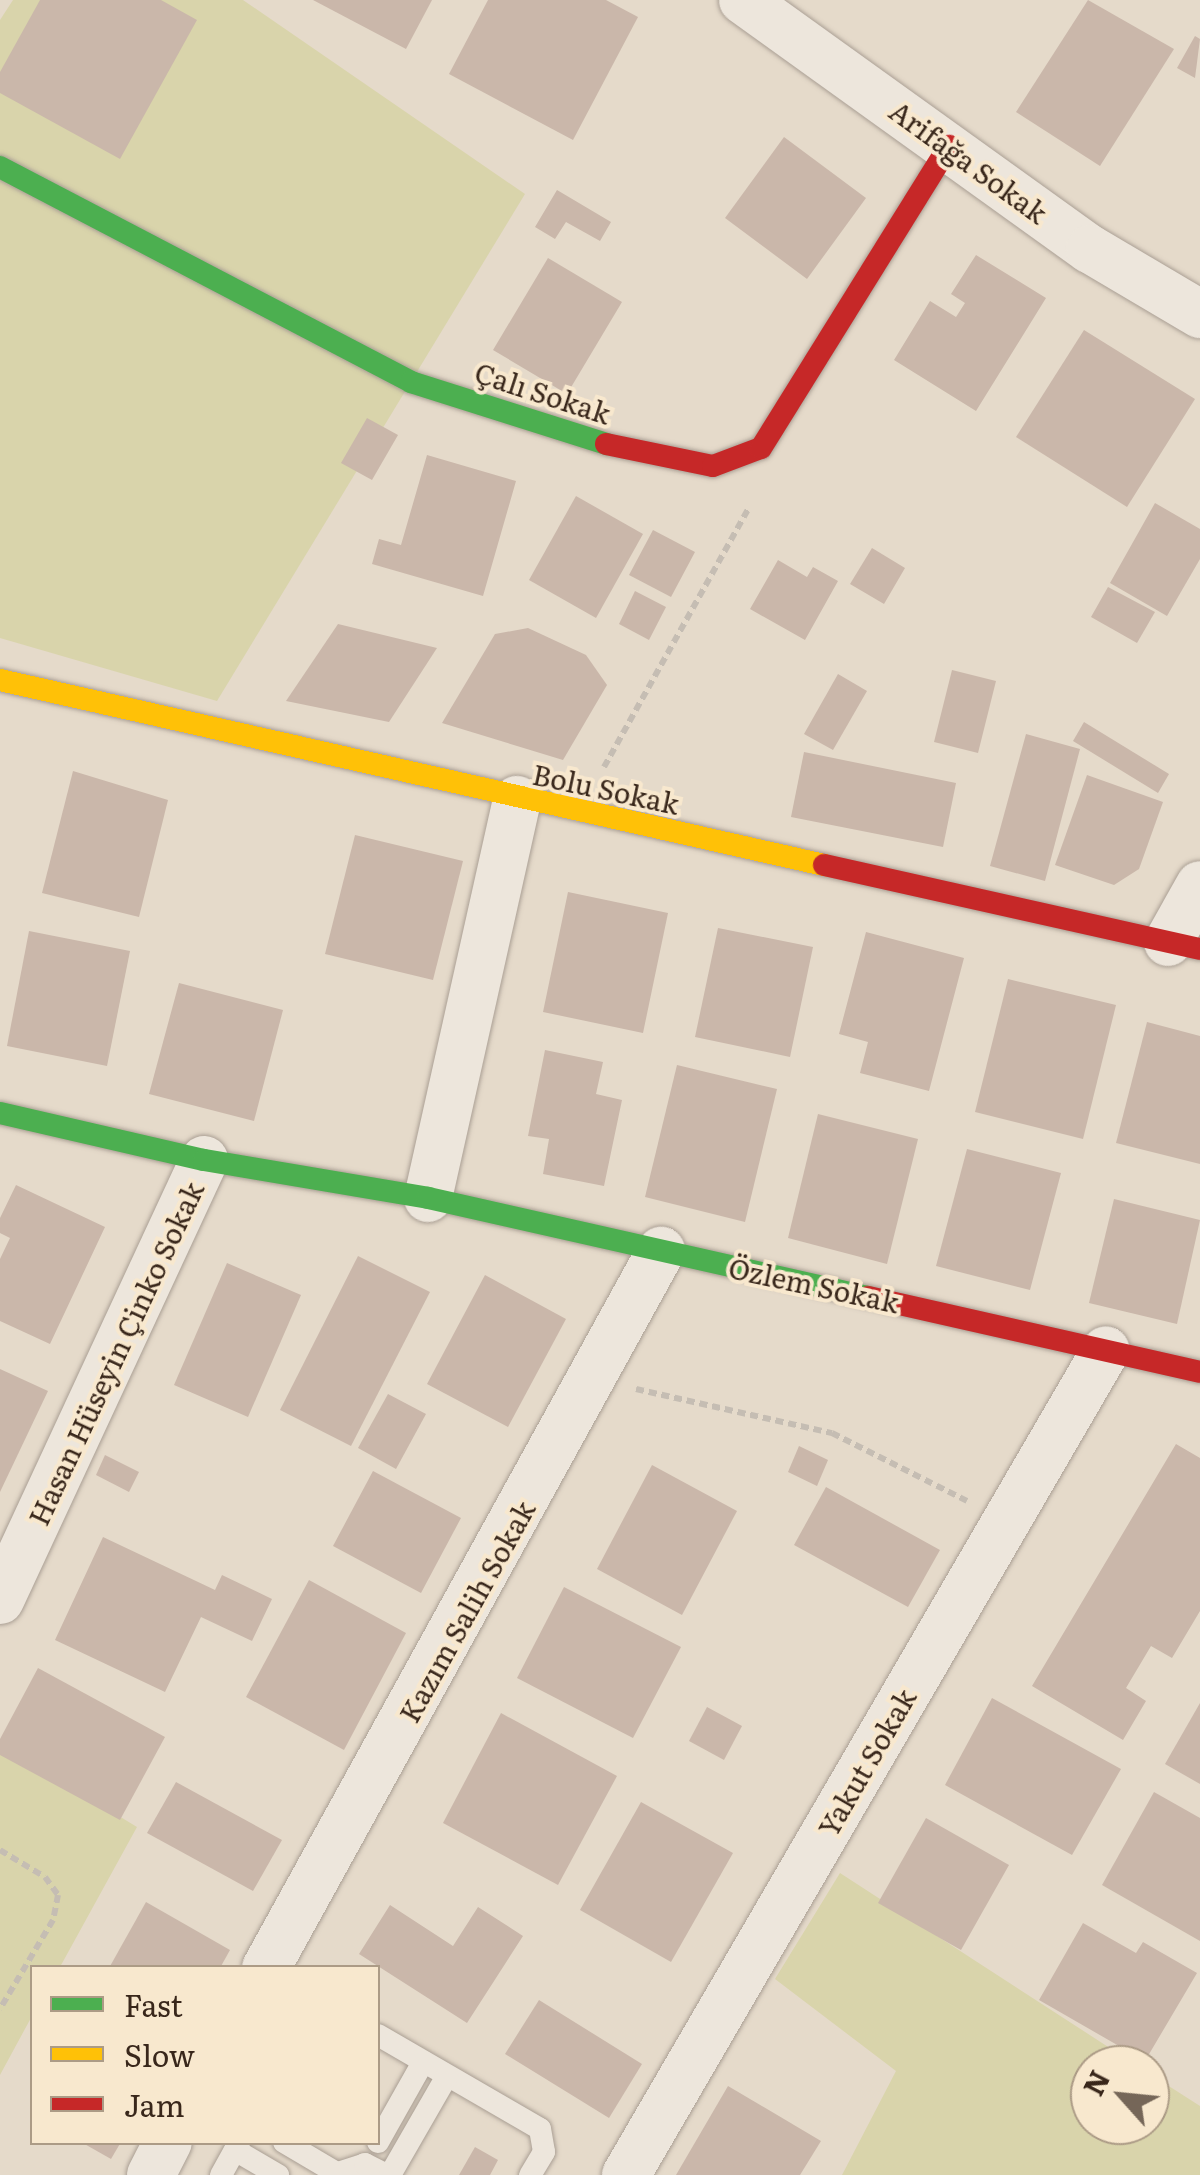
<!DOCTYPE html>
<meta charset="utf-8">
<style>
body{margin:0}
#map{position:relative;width:1200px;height:2175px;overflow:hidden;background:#e5daca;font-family:Literata,serif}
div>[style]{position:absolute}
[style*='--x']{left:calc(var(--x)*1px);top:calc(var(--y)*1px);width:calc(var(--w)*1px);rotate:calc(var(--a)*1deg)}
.green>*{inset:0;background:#d9d4ab}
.building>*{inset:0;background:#cab7aa}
.path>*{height:6px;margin-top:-3px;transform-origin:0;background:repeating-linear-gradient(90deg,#c5bdb3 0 8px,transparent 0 13px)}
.roads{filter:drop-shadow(0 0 2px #aa9f94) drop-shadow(0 0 2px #aa9f94)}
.lane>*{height:22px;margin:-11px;padding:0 11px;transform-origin:11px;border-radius:11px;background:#ede6dc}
.street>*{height:48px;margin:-24px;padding:0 24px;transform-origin:24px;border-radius:24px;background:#ede6dc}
.fast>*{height:22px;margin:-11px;padding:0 11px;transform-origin:11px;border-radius:11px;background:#4caf50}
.slow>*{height:22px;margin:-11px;padding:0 11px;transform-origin:11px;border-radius:11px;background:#ffc107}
.jam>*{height:22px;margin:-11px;padding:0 11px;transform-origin:11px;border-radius:11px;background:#c62828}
span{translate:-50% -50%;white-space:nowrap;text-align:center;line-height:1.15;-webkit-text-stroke:8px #f8e8ce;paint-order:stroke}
.street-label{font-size:28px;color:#39271b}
.legend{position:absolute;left:30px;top:1965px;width:350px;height:180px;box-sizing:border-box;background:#f8e8ce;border:2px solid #ac9b86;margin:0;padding:12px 18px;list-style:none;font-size:30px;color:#39271b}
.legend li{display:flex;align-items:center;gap:20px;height:50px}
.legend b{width:50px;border:2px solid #ac9b86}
.north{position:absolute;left:1070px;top:2045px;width:100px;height:100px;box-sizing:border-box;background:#f8e8ce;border:2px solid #ac9b86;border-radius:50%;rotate:297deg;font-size:28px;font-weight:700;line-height:40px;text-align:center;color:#39271b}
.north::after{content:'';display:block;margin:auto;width:35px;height:45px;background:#756658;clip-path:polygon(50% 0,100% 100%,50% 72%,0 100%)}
</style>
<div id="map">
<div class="green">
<div style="clip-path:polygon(13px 0,243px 0,525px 194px,217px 701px,0 638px,0 20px)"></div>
<div style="clip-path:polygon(0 1744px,137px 1827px,60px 1967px,32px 1968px,32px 2016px,0 2075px)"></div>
<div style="clip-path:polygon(840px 1873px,1136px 2065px,1090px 2065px,1090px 2125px,1150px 2125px,1150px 2074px,1200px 2106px,1200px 2175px,842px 2175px,896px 2071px,775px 1979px)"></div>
</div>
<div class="building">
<div style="clip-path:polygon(40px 0,161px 0,197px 20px,120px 159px,0 93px,0 72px)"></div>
<div style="clip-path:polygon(313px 0,432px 0,406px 49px)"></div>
<div style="clip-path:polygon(488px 0,606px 0,638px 17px,573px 140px,449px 74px)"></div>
<div style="clip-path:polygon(1088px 0,1174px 49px,1100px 166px,1016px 112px)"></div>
<div style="clip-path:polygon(1195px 36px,1200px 39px,1195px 78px,1177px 68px)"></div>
<div style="clip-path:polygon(784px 137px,866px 198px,807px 279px,725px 218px)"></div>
<div style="clip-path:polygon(557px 190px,611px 222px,600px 241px,566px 222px,555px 239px,535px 227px)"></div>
<div style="clip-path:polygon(976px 255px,1046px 298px,976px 411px,894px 360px,930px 301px,956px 317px,965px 303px,951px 294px)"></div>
<div style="clip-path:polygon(548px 258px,622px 302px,567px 394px,493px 350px)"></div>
<div style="clip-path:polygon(1084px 330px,1195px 399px,1127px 507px,1016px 437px)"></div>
<div style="clip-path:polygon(367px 418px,398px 435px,372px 480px,341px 463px)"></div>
<div style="clip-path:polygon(427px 455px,516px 481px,483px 596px,372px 564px,379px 539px,401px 545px)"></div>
<div style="clip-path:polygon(576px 496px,643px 534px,596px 618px,529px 580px)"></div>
<div style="clip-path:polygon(1155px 503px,1200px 529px,1200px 559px,1167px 616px,1110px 583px)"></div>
<div style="clip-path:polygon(653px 530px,695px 552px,671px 597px,629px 575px)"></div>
<div style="clip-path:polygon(872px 548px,905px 568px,884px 604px,850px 584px)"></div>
<div style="clip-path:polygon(778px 560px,807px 577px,813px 567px,838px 581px,805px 640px,750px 609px)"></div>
<div style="clip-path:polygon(1108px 587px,1155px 612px,1137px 643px,1091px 617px)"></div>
<div style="clip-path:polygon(635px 591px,666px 607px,649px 640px,619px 624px)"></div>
<div style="clip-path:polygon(338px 624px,437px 648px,389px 722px,286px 701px)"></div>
<div style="clip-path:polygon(528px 628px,586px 655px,607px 685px,563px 760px,442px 723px,495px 634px)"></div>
<div style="clip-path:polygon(952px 670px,996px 681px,978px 753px,934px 742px)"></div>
<div style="clip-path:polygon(838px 674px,867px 691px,833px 750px,804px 734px)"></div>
<div style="clip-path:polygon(1084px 722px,1169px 774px,1158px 793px,1073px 741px)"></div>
<div style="clip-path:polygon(1026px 734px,1080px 749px,1045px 881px,990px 866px)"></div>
<div style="clip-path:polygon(804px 752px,956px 783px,943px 847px,791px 817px)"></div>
<div style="clip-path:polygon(73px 771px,168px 800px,139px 917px,42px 893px)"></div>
<div style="clip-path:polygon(1087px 775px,1163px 802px,1139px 869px,1114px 885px,1055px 865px)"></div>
<div style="clip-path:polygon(355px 835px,463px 861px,433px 980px,325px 954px)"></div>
<div style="clip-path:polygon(568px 892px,668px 913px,643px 1033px,543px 1012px)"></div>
<div style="clip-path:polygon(718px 928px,813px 947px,790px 1057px,695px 1037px)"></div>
<div style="clip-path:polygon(29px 931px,130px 951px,107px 1066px,7px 1046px)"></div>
<div style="clip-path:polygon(866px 932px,964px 958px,929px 1091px,860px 1073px,868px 1042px,839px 1034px)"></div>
<div style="clip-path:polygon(1008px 979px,1116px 1005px,1083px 1139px,975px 1112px)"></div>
<div style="clip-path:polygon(179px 983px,283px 1010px,254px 1121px,149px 1094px)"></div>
<div style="clip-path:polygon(1147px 1022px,1200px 1036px,1200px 1164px,1116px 1143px)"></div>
<div style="clip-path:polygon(545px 1050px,603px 1062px,596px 1094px,622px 1100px,604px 1186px,543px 1174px,549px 1139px,528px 1136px)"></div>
<div style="clip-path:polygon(677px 1065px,777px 1089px,745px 1222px,645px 1197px)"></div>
<div style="clip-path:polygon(818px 1114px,918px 1139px,887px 1264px,788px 1238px)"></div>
<div style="clip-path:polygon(967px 1149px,1061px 1173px,1030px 1290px,936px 1266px)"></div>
<div style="clip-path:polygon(16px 1185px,105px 1227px,50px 1344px,0 1321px,0 1259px,10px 1238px,0 1233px,0 1218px)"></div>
<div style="clip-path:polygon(1114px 1199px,1200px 1220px,1177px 1324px,1089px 1303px)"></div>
<div style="clip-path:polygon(358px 1256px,430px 1292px,351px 1446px,280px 1410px)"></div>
<div style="clip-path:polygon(227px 1263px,301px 1295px,248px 1417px,174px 1385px)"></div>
<div style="clip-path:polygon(485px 1275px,566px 1319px,508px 1427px,427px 1384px)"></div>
<div style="clip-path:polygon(0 1369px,48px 1391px,0 1492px)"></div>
<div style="clip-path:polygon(388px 1394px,426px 1414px,396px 1469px,358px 1448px)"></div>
<div style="clip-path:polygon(1176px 1444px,1200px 1458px,1200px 1611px,1172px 1658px,1151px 1646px,1126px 1688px,1146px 1701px,1123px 1740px,1032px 1686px)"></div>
<div style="clip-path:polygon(799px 1446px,828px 1460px,817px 1486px,788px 1472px)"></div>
<div style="clip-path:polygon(105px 1455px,139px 1472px,129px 1492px,96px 1475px)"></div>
<div style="clip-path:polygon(652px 1465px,737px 1511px,682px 1615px,597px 1569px)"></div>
<div style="clip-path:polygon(373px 1471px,461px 1518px,421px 1593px,333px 1546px)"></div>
<div style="clip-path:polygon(826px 1487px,940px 1550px,908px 1607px,794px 1545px)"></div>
<div style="clip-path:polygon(103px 1537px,215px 1590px,222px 1575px,272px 1599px,252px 1641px,201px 1617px,165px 1692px,55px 1640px)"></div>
<div style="clip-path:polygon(309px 1580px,406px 1633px,344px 1750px,246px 1697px)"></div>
<div style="clip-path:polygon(564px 1587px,681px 1647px,633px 1738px,517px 1678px)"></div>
<div style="clip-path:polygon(38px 1668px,165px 1737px,120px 1820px,0 1755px,0 1739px)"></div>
<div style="clip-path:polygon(992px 1698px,1121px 1769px,1072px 1855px,945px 1785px)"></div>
<div style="clip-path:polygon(1200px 1703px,1200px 1784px,1165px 1764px)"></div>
<div style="clip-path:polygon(707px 1707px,742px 1726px,724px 1760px,689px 1741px)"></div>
<div style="clip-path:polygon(501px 1713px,617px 1776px,558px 1885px,443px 1823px)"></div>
<div style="clip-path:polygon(176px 1782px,282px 1840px,253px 1891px,147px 1833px)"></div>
<div style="clip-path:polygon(1154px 1792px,1200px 1818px,1200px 1941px,1102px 1885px)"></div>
<div style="clip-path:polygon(641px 1802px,733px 1853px,671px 1962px,580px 1910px)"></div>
<div style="clip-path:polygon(926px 1818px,1009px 1865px,961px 1950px,878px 1903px)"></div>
<div style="clip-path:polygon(146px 1902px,230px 1950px,220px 1968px,109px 1968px)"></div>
<div style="clip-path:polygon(390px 1905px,453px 1946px,478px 1907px,523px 1936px,467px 2023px,359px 1954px)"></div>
<div style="clip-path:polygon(1083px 1923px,1136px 1953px,1143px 1942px,1197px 1973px,1145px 2061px,1039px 2000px)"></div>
<div style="clip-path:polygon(539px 2000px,642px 2064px,609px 2118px,505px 2054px)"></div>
<div style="clip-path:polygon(728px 2086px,821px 2141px,800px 2175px,676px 2175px)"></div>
<div style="clip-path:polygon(81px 2142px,121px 2142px,111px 2159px)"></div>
<div style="clip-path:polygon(475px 2147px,498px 2160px,490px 2175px,459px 2175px)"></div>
</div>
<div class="path">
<div style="--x:604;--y:767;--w:297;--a:-60.8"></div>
<div style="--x:636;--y:1389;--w:201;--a:12.7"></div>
<div style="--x:832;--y:1433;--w:151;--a:26.7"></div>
<div style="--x:0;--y:1850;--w:52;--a:31"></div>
<div style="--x:45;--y:1877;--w:22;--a:54"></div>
<div style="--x:58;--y:1895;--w:25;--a:101"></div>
<div style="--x:53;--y:1920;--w:104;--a:120.8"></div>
</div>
<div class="roads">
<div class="lane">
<div style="--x:378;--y:2035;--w:187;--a:30.1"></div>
<div style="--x:540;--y:2129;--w:23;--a:80"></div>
<div style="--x:544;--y:2152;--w:27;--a:121"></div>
<div style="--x:284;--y:2142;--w:59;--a:30.5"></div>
<div style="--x:378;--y:2142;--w:92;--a:-60.6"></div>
<div style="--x:235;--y:2150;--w:50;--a:30.2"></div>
<div style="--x:221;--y:2175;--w:38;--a:-61"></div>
<div style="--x:332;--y:2175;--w:35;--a:-18"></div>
<div style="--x:365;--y:2164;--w:25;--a:27"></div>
<div style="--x:390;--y:2175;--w:114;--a:-60.1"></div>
</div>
<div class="street">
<div style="--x:743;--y:0;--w:427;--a:35.7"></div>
<div style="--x:1090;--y:249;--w:128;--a:30.6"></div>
<div style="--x:1168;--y:942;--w:65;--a:-60.7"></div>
<div style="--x:428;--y:1198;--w:408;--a:-77.4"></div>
<div style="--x:0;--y:1600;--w:485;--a:-65.1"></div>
<div style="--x:266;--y:1968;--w:819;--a:-61.15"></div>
<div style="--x:151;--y:2175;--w:37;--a:-63"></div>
<div style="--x:626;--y:2175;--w:954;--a:-59.81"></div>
</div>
<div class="fast">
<div style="--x:0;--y:167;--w:464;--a:27.6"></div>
<div style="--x:411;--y:382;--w:205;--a:17.6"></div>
<div style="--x:0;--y:1113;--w:209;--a:13"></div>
<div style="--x:204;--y:1160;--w:227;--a:9.6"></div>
<div style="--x:428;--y:1198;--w:451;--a:12.7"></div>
</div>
<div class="slow">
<div style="--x:0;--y:680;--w:845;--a:12.65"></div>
</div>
<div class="jam">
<div style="--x:606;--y:444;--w:109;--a:11.6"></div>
<div style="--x:713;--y:466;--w:51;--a:-20.6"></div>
<div style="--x:761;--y:448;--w:356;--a:-58.1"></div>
<div style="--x:824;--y:865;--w:385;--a:12.6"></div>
<div style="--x:868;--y:1297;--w:340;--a:12.7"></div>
</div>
</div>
<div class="street-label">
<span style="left:969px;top:161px;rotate:36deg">Arifağa Sokak</span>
<span style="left:543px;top:392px;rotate:18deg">Çalı Sokak</span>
<span style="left:606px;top:788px;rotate:12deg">Bolu Sokak</span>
<span style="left:814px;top:1284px;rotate:12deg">Özlem Sokak</span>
<span style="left:115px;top:1353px;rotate:-65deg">Hasan Hüseyin Çinko Sokak</span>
<span style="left:466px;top:1611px;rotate:-61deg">Kazım Salih Sokak</span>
<span style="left:866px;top:1762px;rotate:-60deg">Yakut Sokak</span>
</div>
<ul class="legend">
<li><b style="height:12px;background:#4caf50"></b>Fast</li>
<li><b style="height:12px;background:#ffc107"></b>Slow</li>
<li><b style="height:12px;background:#c62828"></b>Jam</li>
</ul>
<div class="north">N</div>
</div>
